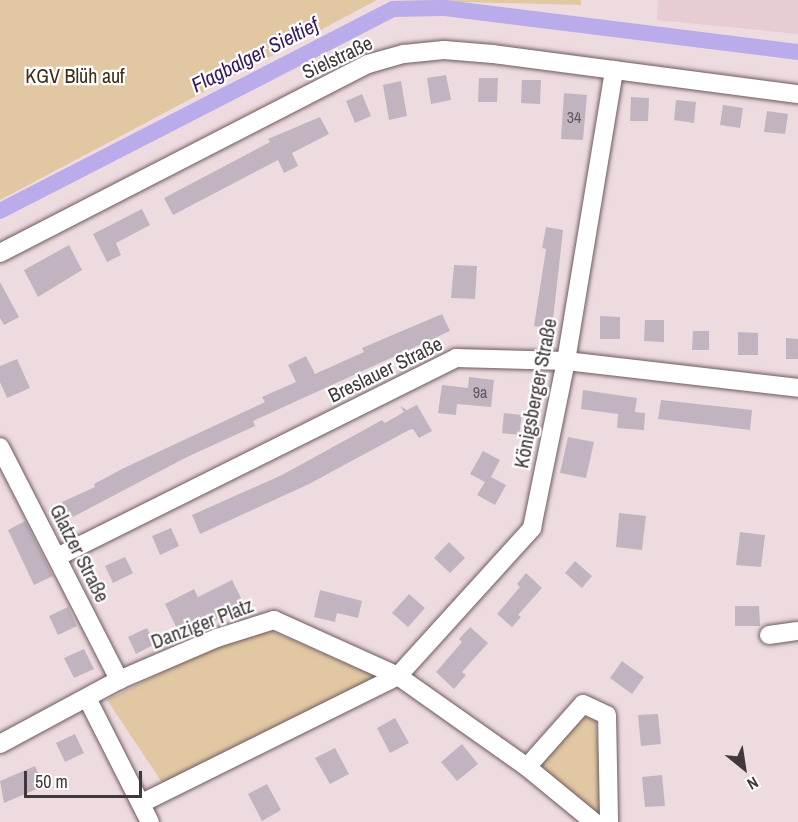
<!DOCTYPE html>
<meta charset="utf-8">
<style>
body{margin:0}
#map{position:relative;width:798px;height:822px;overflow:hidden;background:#eedbdf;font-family:"Archivo Narrow",sans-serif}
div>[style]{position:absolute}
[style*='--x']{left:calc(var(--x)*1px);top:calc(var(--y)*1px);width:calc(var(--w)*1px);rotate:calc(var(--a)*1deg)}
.built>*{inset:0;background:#e7ccd1}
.green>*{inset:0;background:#e2c7a3}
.canal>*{height:16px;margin:-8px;padding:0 8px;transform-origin:8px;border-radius:8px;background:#baaceb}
.building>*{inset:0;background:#c1b4c0}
.roads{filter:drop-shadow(0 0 2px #6b5b5e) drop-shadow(0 0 2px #6b5b5e)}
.minor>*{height:18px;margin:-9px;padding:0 9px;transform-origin:9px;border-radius:9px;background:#fff}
span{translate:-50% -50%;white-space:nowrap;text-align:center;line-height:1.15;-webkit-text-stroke:4.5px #fff;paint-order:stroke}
.number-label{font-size:16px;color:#60575c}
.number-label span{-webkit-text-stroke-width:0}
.street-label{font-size:20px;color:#40383a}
.park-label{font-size:20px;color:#3f2c13}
.water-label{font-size:21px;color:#341a62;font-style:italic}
.north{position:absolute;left:714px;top:738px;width:60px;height:60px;-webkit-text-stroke:4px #fff;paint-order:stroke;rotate:150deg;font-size:16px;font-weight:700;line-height:24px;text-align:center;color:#40383a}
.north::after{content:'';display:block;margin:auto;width:21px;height:27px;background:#40383a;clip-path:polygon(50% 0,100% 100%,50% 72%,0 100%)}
.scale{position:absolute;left:24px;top:771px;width:118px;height:27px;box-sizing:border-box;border:3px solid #40383a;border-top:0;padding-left:8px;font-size:18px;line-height:21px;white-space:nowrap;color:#40383a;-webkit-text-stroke:4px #fff;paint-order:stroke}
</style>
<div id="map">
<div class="built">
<div style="clip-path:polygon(658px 0,798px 0,798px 34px,657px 20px)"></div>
</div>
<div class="green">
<div style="clip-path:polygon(0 0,377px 0,0 200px)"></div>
<div style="clip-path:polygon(390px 0,581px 0,581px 5px)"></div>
<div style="clip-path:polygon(267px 629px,384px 680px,163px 784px,107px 700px,245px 631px)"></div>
<div style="clip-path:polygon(576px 717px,595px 718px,605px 822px,540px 773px,540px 756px)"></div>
</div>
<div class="canal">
<div style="--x:0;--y:211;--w:442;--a:-27.2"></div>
<div style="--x:393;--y:9;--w:52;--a:-1.1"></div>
<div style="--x:445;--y:8;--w:356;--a:7.1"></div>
</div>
<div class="building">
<div style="clip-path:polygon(446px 75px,451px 100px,431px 104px,427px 78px)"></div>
<div style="clip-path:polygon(479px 78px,498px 78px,497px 102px,478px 102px)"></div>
<div style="clip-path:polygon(522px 80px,541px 80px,540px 104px,521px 103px)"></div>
<div style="clip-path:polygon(401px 81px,407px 116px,389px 120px,383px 85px)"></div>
<div style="clip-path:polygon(564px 93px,587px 95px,583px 140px,561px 139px)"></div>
<div style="clip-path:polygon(362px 94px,371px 116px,355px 123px,346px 101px)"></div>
<div style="clip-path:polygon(631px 97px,649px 98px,648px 121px,630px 121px)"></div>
<div style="clip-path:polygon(676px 100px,696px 102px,694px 123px,674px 120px)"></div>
<div style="clip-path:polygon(723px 105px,743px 108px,740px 128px,720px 125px)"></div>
<div style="clip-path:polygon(767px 111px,788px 114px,785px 134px,764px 132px)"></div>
<div style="clip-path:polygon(320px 117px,329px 134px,292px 153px,298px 166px,284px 173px,278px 160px,173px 215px,164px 198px,270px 142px,268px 139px)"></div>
<div style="clip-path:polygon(142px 209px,150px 225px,116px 243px,121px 255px,107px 262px,93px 234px)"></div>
<div style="clip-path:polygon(546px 227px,563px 230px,552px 329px,534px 326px,546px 249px,542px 248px)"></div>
<div style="clip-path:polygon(69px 245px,82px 270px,38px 297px,24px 270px)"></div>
<div style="clip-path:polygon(454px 265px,477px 266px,475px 299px,451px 298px)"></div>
<div style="clip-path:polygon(0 282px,19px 317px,4px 325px,0 318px)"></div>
<div style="clip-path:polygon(442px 314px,450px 331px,253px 421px,255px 426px,187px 457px,69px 519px,62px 502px,95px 487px,94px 484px,124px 468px,265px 402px,262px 397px,296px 382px,288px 365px,306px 356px,315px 374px,364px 352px,362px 348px)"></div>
<div style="clip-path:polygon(600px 316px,620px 317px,620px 339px,600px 339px)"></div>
<div style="clip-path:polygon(645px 320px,664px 320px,664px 342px,644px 341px)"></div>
<div style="clip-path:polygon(693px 331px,709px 331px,709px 350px,692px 350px)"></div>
<div style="clip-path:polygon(738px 332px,758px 333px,758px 355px,738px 355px)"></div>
<div style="clip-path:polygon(786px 338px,798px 339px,798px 359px,786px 359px)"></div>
<div style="clip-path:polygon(17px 359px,30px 388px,7px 398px,0 382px,0 366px)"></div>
<div style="clip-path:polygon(469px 377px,494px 380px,491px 407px,457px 404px,456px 415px,438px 413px,442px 385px,468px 388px)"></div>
<div style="clip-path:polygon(583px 390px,637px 398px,635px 412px,645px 413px,644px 430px,617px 428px,618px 414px,581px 409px)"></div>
<div style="clip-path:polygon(661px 400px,752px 410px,750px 430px,658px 419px)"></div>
<div style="clip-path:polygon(417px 405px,432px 431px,419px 438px,413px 429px,409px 430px,309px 484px,200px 534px,192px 515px,282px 475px,382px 420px,385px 423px,404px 412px,400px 406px,407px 410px)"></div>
<div style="clip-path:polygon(504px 413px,522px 415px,519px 435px,502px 433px)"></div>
<div style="clip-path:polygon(568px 437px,594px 442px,586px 478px,560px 473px)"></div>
<div style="clip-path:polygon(483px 451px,500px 460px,491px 477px,506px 485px,495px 505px,477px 495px,485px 482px,470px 474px)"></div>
<div style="clip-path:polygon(619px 513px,646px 516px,642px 550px,616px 547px)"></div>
<div style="clip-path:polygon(25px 521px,53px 576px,34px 585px,8px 530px)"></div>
<div style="clip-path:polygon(171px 528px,179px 546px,160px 555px,152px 536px)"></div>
<div style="clip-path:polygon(740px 532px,765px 535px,761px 567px,736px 565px)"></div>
<div style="clip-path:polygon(449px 542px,465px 558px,450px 573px,434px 558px)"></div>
<div style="clip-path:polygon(125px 557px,133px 573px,113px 583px,105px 566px)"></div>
<div style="clip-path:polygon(575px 561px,592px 576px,582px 588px,565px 573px)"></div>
<div style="clip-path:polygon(526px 573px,542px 588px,518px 615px,521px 617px,512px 627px,497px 614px,520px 587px,517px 584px)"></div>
<div style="clip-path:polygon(232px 580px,245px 606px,181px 637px,165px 604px,194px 589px,198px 597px)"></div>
<div style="clip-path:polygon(320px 590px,362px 601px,358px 618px,337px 613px,335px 622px,314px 617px)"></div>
<div style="clip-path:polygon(409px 594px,425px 608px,408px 627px,392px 613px)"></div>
<div style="clip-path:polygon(735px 606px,759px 606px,760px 626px,735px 626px)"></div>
<div style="clip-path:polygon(68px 607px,77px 626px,58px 635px,49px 616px)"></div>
<div style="clip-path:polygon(470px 627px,488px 643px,462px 672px,466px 675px,454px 689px,436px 672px,462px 642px,459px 639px)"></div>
<div style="clip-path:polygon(147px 628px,155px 644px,136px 654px,128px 637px)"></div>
<div style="clip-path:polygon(84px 649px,94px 669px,74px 678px,64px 658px)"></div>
<div style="clip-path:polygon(622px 661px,644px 677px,632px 694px,610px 678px)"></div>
<div style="clip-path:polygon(658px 714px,661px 744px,641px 746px,638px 715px)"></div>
<div style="clip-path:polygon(395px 718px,409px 743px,390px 753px,377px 728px)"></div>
<div style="clip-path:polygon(75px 734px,84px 753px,65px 762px,56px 743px)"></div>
<div style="clip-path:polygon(462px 744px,478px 764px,457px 781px,441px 762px)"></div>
<div style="clip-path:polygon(335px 748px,349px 774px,330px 784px,315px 758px)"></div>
<div style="clip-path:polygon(35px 766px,44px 786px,4px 803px,0 781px)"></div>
<div style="clip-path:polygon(662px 775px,665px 806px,645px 807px,642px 777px)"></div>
<div style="clip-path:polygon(267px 784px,281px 810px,262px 821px,248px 794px)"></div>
</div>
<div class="roads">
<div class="minor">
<div style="--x:0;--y:253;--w:414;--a:-27.2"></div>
<div style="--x:368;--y:64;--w:37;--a:-16"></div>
<div style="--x:404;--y:54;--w:40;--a:-5.7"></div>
<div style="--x:444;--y:50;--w:49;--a:4.7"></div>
<div style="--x:493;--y:54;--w:308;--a:7.5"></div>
<div style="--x:0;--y:447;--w:262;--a:62.9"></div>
<div style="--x:57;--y:557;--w:446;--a:-26.5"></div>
<div style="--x:456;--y:358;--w:110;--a:1.6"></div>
<div style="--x:566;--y:361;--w:234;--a:6.6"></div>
<div style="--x:769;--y:635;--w:29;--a:-8"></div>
<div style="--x:87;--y:698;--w:139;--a:63.1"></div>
<div style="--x:0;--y:744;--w:135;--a:-28.3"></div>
<div style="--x:119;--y:680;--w:107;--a:-23.2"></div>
<div style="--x:217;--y:638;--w:60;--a:-17.5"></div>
<div style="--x:274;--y:620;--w:136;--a:24.3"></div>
<div style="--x:398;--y:676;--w:158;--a:35.2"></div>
<div style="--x:527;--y:767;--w:87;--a:39.4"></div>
<div style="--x:527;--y:767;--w:84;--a:-48.4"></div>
<div style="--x:583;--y:704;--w:26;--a:25"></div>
<div style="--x:607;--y:715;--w:107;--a:88.9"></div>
<div style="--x:142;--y:803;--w:286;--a:-26.4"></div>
<div style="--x:398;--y:676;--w:200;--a:-47.8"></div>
<div style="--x:532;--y:528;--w:170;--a:-78.5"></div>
<div style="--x:566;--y:361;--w:295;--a:-80.6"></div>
</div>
</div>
<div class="number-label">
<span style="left:574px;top:117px">34</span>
<span style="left:480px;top:392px">9a</span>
</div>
<div class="street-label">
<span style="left:337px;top:57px;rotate:-25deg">Sielstraße</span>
<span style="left:385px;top:369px;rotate:-26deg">Breslauer Straße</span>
<span style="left:535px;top:393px;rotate:-79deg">Königsberger Straße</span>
<span style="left:80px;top:553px;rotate:63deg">Glatzer Straße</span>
<span style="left:202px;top:623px;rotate:-21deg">Danziger Platz</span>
</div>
<div class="park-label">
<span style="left:75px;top:75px">KGV Blüh auf</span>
</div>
<div class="water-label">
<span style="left:255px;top:55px;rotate:-27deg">Flagbalger Sieltief</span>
</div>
<div class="north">N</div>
<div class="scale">50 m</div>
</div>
